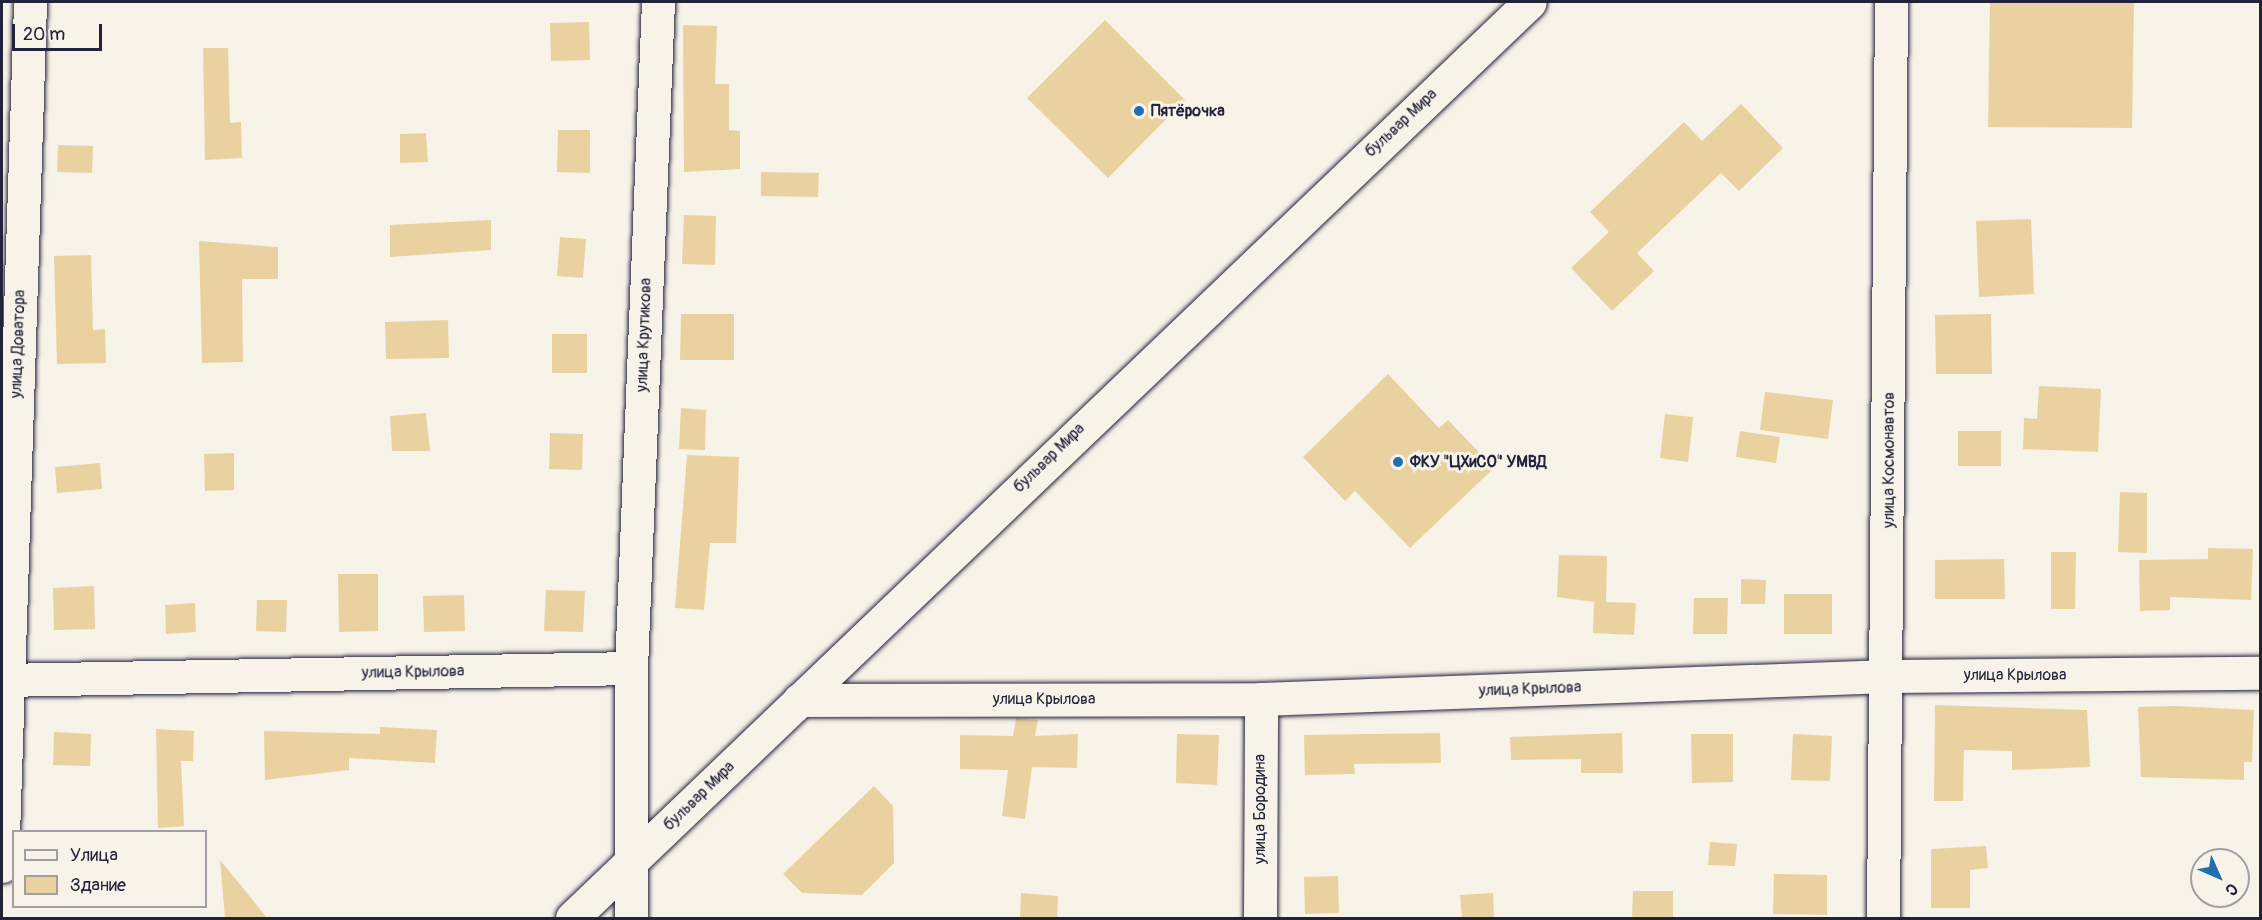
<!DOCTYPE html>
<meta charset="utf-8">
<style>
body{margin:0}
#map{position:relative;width:2262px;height:920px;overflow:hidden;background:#f7f3e8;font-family:Pangolin,sans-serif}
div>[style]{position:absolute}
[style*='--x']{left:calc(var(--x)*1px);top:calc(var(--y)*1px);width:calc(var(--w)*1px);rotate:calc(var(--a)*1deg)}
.building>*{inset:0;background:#ead2a0}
.roads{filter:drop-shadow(0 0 2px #22223b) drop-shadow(0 0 2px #22223b)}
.minor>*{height:33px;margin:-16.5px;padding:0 16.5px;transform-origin:16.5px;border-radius:16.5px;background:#f7f3e8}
.tertiary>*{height:33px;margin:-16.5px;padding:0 16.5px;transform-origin:16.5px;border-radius:16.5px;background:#f7f3e8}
.secondary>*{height:33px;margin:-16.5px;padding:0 16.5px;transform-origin:16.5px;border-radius:16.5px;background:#f7f3e8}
.dots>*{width:16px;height:16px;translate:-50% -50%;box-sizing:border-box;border:3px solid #f7f3e8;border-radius:50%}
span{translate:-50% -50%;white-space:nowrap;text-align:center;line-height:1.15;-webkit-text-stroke:6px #f7f3e8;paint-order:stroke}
.poi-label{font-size:16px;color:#22223b;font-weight:700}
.left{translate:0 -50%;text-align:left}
.street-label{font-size:16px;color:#22223b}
.frame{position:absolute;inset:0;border:3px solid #22223b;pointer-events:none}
.legend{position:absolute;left:12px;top:830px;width:195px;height:78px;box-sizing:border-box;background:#f7f3e8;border:2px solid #a29fa3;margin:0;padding:8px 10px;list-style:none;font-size:18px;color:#22223b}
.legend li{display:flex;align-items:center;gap:12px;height:30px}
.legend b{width:30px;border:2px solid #a29fa3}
.north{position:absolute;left:2190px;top:848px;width:60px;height:60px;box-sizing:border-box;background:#f7f3e8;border:2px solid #a29fa3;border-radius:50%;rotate:135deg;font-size:16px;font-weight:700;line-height:24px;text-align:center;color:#22223b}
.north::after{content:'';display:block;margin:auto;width:21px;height:27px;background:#1f6fb2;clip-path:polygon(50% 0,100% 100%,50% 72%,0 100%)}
.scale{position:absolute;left:12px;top:24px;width:90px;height:27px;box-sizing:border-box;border:3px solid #22223b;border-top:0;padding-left:8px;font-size:18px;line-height:21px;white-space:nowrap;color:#22223b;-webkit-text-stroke:4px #f7f3e8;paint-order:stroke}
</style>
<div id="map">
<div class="building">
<div style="clip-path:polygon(1990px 2px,2134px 2px,2132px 128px,1988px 127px)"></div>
<div style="clip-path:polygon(1105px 20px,1185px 100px,1108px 178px,1027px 98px)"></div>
<div style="clip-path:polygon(589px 22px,590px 60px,551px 61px,550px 23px)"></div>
<div style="clip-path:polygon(683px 25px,717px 26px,715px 84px,729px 84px,729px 130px,740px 131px,740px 169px,684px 172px)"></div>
<div style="clip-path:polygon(203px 48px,228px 48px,230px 123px,241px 122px,242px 158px,205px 160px)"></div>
<div style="clip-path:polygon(1741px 104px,1783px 148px,1739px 191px,1721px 173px,1637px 253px,1654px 271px,1612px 311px,1571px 268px,1609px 232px,1590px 212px,1684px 122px,1702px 141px)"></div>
<div style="clip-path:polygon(558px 130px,590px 130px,590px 173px,557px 172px)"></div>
<div style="clip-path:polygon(426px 133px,428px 162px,400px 163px,400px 134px)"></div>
<div style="clip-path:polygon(58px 145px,93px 146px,92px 173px,57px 172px)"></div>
<div style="clip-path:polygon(761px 172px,819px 173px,818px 197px,761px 196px)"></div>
<div style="clip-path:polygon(684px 215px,716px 216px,715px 265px,682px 264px)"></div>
<div style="clip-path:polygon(2031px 219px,2034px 294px,1979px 297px,1976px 221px)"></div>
<div style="clip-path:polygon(491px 220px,491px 250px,390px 257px,390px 225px)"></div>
<div style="clip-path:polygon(560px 237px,586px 239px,583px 278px,557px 276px)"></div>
<div style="clip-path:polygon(199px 241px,278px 247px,278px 279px,242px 279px,243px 362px,202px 363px)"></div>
<div style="clip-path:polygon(91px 255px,93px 330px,105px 329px,106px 363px,57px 364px,54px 256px)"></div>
<div style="clip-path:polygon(681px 314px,734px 314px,734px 360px,680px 360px)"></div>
<div style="clip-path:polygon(1991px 314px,1992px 374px,1936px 374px,1935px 315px)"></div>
<div style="clip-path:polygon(448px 320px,449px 358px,386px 359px,385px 322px)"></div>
<div style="clip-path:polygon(552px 334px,587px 334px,587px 373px,552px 373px)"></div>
<div style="clip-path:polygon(1388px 374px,1439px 428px,1448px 420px,1494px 468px,1410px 548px,1355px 491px,1345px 501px,1303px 457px)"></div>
<div style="clip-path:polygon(2039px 386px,2101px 389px,2098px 452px,2023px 449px,2024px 418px,2037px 419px)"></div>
<div style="clip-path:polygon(1765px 392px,1833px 400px,1828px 439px,1760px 430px)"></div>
<div style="clip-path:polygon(681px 408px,706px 410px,705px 450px,679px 449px)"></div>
<div style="clip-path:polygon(426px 413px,430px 451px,392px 451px,390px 416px)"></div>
<div style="clip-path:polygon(1665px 414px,1693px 417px,1688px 462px,1660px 458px)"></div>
<div style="clip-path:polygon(1740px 431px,1780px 437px,1776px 463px,1736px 457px)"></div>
<div style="clip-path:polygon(1958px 431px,2001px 431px,2001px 466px,1958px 466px)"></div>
<div style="clip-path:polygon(550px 433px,583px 434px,582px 470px,549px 469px)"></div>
<div style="clip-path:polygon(234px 453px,234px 490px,205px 491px,204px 454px)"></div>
<div style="clip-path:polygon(687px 455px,739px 457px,736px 543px,710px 543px,704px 610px,675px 608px)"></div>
<div style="clip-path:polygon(100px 463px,102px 489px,57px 493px,55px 467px)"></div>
<div style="clip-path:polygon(2120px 492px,2147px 493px,2147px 553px,2118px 552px)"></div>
<div style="clip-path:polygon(2208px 548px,2253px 549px,2251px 600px,2170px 597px,2170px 610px,2140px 611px,2139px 560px,2208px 559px)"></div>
<div style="clip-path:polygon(2051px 552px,2076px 552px,2075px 609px,2051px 609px)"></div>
<div style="clip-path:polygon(1559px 555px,1607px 556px,1606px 602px,1636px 603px,1634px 635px,1593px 633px,1594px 602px,1557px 597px)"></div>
<div style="clip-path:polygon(2004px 559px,2005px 599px,1935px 599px,1935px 560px)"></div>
<div style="clip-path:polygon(338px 574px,378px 574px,378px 631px,339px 632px)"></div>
<div style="clip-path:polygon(1741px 579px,1766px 580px,1765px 604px,1741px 604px)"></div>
<div style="clip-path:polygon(94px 586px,95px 629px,54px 630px,53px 588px)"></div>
<div style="clip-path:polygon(546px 590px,585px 591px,583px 632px,544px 631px)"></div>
<div style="clip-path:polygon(1784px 594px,1832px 594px,1832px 634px,1784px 634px)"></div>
<div style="clip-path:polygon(464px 595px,465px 631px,424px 632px,423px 596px)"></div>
<div style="clip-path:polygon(1694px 598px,1728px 598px,1727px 634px,1693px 634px)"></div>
<div style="clip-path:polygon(257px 600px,287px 600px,286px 632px,256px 631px)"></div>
<div style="clip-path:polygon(195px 603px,196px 632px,166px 634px,165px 605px)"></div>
<div style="clip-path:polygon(1935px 705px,2087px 710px,2090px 767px,2012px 770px,2012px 751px,1964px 750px,1963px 801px,1934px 801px)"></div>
<div style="clip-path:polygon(2176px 706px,2254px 710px,2252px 762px,2244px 762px,2244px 780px,2141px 777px,2138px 707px)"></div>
<div style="clip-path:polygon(1016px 718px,1038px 720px,1035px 736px,1078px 734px,1077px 768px,1032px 767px,1025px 819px,1002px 816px,1008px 770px,960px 769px,960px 735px,1013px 736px)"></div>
<div style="clip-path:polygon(380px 727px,437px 730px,435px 763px,349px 758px,349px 770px,265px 780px,264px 731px,380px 734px)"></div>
<div style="clip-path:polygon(156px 729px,194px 731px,193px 761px,181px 761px,184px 826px,158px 828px)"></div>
<div style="clip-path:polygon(54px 732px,91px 734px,90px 766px,53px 765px)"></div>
<div style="clip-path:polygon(1440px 733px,1441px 763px,1354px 764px,1355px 774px,1305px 775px,1304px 735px)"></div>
<div style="clip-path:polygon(1622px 733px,1623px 773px,1581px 773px,1581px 759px,1511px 760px,1510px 737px)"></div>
<div style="clip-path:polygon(1177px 734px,1219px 735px,1217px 785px,1176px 783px)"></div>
<div style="clip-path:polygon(1691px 734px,1733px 734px,1733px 782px,1692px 783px)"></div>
<div style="clip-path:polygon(1793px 734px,1832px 736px,1830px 781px,1791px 780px)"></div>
<div style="clip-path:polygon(874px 786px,893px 806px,894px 863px,862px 895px,802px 893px,783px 874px)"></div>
<div style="clip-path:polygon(1710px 842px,1737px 844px,1735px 866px,1708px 865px)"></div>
<div style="clip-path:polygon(1986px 846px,1988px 868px,1970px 870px,1970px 908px,1931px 908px,1931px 849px)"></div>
<div style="clip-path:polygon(220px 860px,247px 893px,267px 918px,225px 918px)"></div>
<div style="clip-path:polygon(1774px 874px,1827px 875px,1827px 915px,1773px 914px)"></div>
<div style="clip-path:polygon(1338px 876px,1339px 913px,1305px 914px,1304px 877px)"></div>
<div style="clip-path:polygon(1633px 891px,1673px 891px,1673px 918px,1632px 918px)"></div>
<div style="clip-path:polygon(1021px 893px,1058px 896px,1057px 918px,1020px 918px)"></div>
<div style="clip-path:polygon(1493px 893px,1494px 918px,1462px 918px,1460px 895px)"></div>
</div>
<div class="roads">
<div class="minor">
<div style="--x:631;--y:668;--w:667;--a:-87.68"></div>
<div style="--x:2;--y:680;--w:629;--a:-1.09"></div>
<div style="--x:631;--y:668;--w:250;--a:90"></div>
<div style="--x:799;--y:700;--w:462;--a:-0.1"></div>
<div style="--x:1261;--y:699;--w:627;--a:-2.1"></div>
<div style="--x:1888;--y:676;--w:372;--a:-0.5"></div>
<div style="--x:2;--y:866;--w:864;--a:-88.14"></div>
<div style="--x:1260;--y:918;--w:219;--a:-89.7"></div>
</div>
<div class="tertiary">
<div style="--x:1883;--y:918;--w:916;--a:-89.5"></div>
</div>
<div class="secondary">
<div style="--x:572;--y:918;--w:1325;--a:-43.72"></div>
</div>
</div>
<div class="dots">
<div style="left:1139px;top:111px;background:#1f6fb2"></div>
<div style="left:1398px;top:462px;background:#1f6fb2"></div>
</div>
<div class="poi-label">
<span class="left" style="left:1151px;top:111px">Пятёрочка</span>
<span class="left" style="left:1410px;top:462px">ФКУ "ЦХиСО" УМВД</span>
</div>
<div class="street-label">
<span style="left:1401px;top:123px;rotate:-43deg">бульвар Мира</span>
<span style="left:644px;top:335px;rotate:-88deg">улица Крутикова</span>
<span style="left:18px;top:344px;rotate:-88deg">улица Доватора</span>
<span style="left:1049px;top:458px;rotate:-44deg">бульвар Мира</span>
<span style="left:1889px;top:460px;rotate:-90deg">улица Космонавтов</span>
<span style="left:413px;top:672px;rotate:-1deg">улица Крылова</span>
<span style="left:2015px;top:675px">улица Крылова</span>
<span style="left:1530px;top:689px;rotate:-2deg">улица Крылова</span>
<span style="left:1044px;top:699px">улица Крылова</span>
<span style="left:699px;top:796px;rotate:-44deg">бульвар Мира</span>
<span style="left:1260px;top:809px;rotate:-90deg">улица Бородина</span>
</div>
<div class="frame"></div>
<ul class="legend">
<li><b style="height:8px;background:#f7f3e8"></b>Улица</li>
<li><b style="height:16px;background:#ead2a0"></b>Здание</li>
</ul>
<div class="north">С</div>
<div class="scale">20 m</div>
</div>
